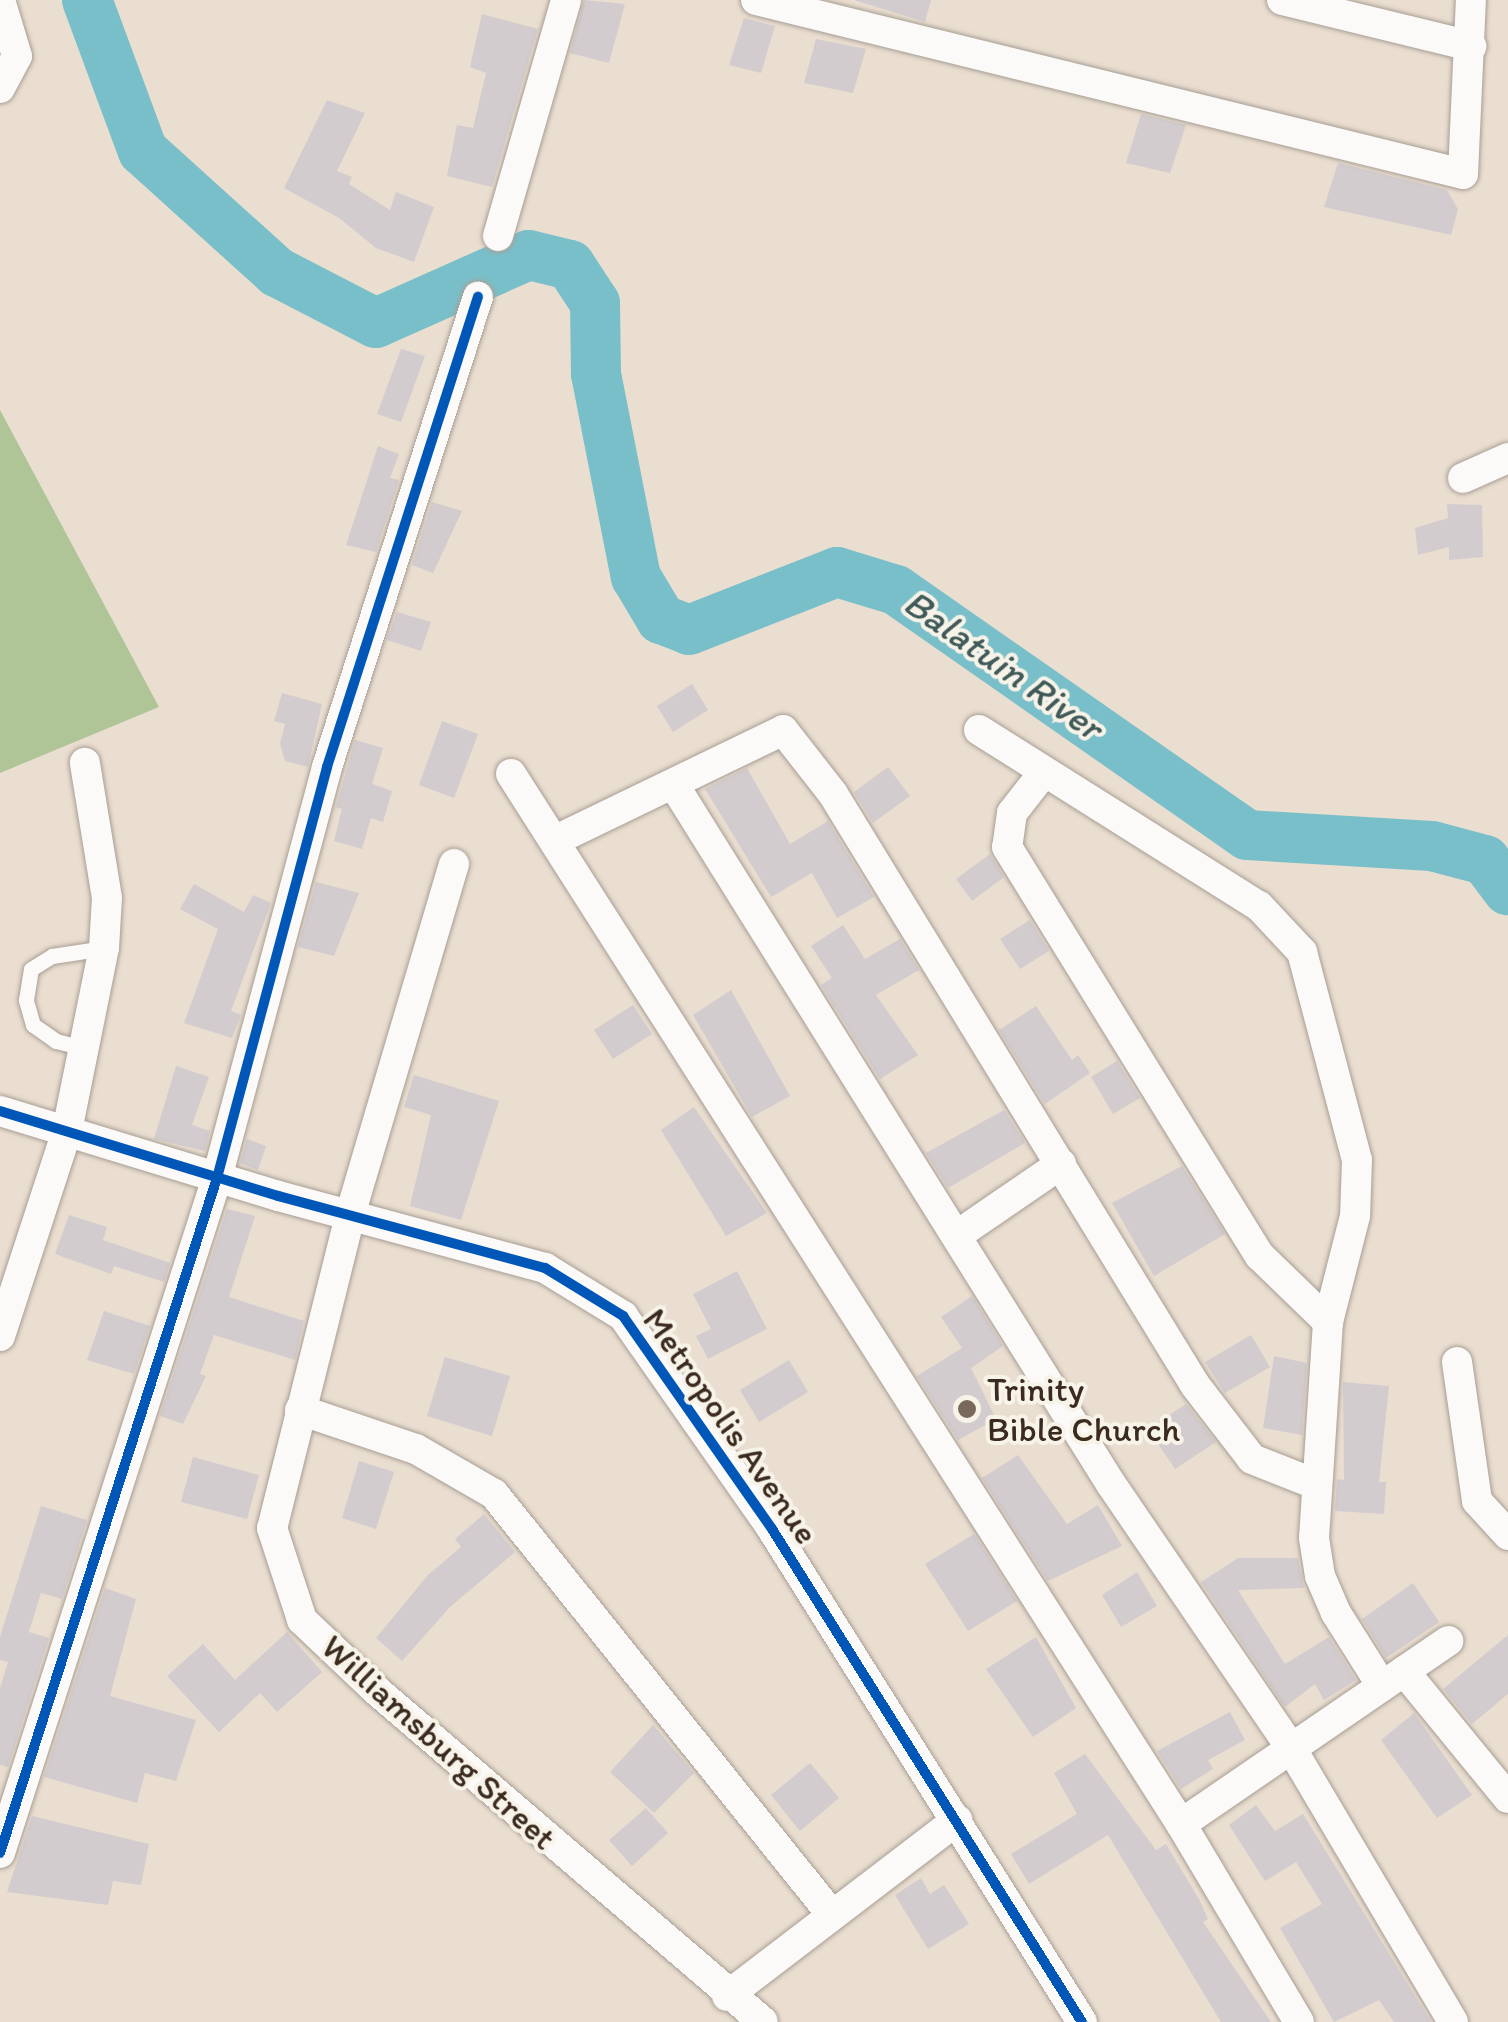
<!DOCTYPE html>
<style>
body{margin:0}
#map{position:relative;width:1508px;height:2022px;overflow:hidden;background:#eaded0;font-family:Itim,sans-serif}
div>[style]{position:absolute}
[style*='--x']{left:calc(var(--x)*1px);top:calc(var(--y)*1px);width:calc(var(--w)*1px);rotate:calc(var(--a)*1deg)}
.forest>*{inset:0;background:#afc598}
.river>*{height:50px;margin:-25px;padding:0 25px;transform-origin:25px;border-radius:25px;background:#79bfc9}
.building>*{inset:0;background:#d3ccce}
.roads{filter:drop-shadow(0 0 2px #a79e95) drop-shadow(0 0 2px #a79e95)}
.lane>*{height:15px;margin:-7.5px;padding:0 7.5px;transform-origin:7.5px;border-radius:7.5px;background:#fcfaf8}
.street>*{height:30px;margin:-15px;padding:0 15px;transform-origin:15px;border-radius:15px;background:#fcfaf8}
.cycleway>*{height:10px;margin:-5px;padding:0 5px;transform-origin:5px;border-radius:5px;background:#0057b8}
.dots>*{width:28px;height:28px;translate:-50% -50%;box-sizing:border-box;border:5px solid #f7f3e8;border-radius:50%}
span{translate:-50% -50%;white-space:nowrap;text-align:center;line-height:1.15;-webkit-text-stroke:8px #f7f3e8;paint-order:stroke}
.poi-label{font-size:35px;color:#3b2a1e}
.left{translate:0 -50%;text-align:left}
.street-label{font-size:35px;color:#3b2a1e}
.water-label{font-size:38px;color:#405a59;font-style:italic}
</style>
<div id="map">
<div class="forest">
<div style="clip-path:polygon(0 410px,159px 707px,0 773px)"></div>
</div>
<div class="river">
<div style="--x:87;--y:0;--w:161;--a:69.7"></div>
<div style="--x:143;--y:151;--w:181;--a:42.1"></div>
<div style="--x:277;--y:272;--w:111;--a:27.3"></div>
<div style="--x:376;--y:323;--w:167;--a:-24"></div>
<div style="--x:529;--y:255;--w:42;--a:13.7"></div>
<div style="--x:570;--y:265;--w:45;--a:56.7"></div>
<div style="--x:595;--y:303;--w:71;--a:89.2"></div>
<div style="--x:596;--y:374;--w:207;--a:78.9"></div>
<div style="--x:636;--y:577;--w:49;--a:59.2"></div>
<div style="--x:661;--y:619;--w:30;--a:21"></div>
<div style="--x:689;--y:630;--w:159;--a:-21.4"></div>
<div style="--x:837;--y:572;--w:62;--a:17"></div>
<div style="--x:896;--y:590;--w:428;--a:34.9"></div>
<div style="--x:1247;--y:835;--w:185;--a:3.4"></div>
<div style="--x:1432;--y:846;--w:55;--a:14.8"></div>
<div style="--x:1485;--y:860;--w:38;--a:53"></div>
</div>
<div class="building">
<div style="clip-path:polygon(584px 0,625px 4px,609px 63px,570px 53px)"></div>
<div style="clip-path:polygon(854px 0,931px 0,925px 22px)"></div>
<div style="clip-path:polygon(482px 14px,538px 29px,492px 187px,447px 176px,457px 125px,473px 128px,486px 73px,470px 67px)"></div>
<div style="clip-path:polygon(744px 18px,775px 26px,761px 73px,729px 65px)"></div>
<div style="clip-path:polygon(816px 39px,866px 49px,853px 93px,804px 83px)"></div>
<div style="clip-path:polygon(327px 100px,365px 113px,337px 171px,352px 177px,349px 184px,390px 210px,396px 192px,434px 207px,414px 262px,376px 248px,339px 218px,284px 188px)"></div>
<div style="clip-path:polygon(1141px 114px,1186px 125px,1170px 173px,1126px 163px)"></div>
<div style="clip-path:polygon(1338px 163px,1447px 190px,1458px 209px,1451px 235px,1324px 207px)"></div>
<div style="clip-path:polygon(401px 349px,425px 356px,401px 422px,377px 414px)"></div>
<div style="clip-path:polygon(378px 446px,399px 454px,390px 478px,399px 480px,376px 552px,346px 545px)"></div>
<div style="clip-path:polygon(432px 502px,462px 511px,433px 573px,412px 565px)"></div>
<div style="clip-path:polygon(1447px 504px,1482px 505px,1483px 557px,1449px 560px,1449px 547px,1418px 555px,1415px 528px,1448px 518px)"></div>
<div style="clip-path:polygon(397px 612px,431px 622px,421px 651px,387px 640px)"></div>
<div style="clip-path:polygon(692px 684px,708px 710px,673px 732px,657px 706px)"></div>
<div style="clip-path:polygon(282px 693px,322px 704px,308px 767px,285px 761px,280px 744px,285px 724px,274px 721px)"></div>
<div style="clip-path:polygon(442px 721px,478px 734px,454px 798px,419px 785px)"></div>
<div style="clip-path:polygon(355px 740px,383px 748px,372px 784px,392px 791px,383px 822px,371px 818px,362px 849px,334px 841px,342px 809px,336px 807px)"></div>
<div style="clip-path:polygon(888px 767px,910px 796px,873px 823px,854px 792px)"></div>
<div style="clip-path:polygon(747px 768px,790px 844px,828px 821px,874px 897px,837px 918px,812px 873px,771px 897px,705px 789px)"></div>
<div style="clip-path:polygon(990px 854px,1004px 877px,972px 901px,956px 879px)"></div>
<div style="clip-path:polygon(316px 882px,359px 893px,334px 956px,298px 947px)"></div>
<div style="clip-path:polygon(194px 884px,244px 912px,253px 895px,271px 903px,231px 1011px,241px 1015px,232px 1038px,184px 1023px,218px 929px,180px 909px)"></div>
<div style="clip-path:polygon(1030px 920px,1049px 951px,1020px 969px,1000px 939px)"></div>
<div style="clip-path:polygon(843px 925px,865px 959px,900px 939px,919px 970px,876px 995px,918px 1055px,880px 1079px,821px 985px,832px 978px,811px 946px)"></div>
<div style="clip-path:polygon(731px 990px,790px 1096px,752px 1117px,693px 1015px)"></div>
<div style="clip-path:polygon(633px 1005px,652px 1034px,613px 1059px,594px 1030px)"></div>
<div style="clip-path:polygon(1036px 1006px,1072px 1060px,1078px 1055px,1090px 1073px,1045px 1104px,999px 1030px)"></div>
<div style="clip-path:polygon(1117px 1061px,1140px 1098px,1113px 1114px,1091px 1077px)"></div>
<div style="clip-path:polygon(176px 1066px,209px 1077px,192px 1125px,210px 1131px,205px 1151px,154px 1139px)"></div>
<div style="clip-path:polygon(414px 1075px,499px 1101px,461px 1220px,410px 1206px,431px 1115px,404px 1107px)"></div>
<div style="clip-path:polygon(694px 1107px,767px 1213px,726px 1236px,661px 1130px)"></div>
<div style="clip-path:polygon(1004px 1110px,1025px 1143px,948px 1188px,926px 1153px)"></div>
<div style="clip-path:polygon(247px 1139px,266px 1146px,258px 1170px,240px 1163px)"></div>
<div style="clip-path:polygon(1182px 1166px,1225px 1234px,1154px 1276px,1112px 1203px)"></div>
<div style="clip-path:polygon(227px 1209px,255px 1216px,229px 1297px,304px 1321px,295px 1360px,214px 1335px,200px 1374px,206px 1376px,183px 1424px,160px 1416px)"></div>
<div style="clip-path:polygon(69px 1215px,107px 1227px,103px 1240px,170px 1263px,164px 1282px,114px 1266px,111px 1274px,55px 1254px)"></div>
<div style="clip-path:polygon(737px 1271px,767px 1329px,708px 1359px,696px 1336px,711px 1329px,693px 1294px)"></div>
<div style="clip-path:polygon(972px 1296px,1003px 1346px,971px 1368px,996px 1419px,958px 1440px,917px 1376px,962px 1348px,941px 1317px)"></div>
<div style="clip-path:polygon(104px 1311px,150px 1326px,134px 1374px,87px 1360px)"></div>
<div style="clip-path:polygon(1251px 1335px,1270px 1367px,1225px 1393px,1205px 1362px)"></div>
<div style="clip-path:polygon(1274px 1356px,1307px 1363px,1302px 1435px,1263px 1428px)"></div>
<div style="clip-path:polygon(445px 1357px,510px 1376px,492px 1436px,427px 1416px)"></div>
<div style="clip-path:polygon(789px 1360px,808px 1392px,759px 1422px,740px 1390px)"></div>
<div style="clip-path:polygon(1343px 1382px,1389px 1386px,1379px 1482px,1386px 1482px,1384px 1514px,1335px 1511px,1337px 1479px,1344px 1480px)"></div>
<div style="clip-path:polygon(1186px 1404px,1216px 1442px,1175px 1469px,1148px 1429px)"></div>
<div style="clip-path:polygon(1018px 1455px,1067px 1524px,1098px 1505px,1122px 1546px,1048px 1581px,982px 1478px)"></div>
<div style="clip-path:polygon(193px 1457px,259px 1475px,247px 1519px,181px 1502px)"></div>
<div style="clip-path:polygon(359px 1461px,394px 1472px,376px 1529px,342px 1518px)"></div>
<div style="clip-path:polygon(41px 1506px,87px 1520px,62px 1599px,41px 1593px,29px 1632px,49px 1638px,8px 1767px,0 1765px,0 1688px,8px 1662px,0 1660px,0 1637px)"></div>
<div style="clip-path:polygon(484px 1514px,515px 1552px,450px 1607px,402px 1661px,376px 1638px,428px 1575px,461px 1547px,455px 1539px)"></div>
<div style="clip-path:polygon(974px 1534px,1017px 1601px,968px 1631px,925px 1564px)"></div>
<div style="clip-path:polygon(1238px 1558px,1298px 1558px,1304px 1588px,1238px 1590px,1285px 1664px,1329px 1637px,1356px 1680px,1324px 1700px,1315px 1684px,1285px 1707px,1201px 1582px)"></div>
<div style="clip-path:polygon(1137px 1572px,1157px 1606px,1121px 1627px,1102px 1595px)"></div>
<div style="clip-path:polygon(1413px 1583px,1439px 1622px,1386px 1658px,1362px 1619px)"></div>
<div style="clip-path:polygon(105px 1588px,136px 1599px,110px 1696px,196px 1720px,176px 1781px,145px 1773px,137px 1803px,44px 1777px)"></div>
<div style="clip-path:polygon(287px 1632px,322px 1672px,277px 1712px,260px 1693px,219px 1732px,167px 1676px,203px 1644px,235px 1680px)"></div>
<div style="clip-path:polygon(1508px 1635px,1508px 1694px,1472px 1724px,1443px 1689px)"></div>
<div style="clip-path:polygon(1036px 1637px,1076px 1708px,1033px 1737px,986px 1669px)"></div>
<div style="clip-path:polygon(1230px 1712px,1245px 1740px,1208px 1760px,1213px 1769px,1181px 1789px,1157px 1751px)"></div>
<div style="clip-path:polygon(1414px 1713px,1472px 1795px,1437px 1818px,1381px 1740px)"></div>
<div style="clip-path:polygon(653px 1725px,694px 1773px,654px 1813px,610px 1772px)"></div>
<div style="clip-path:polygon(1085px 1754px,1156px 1850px,1166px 1844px,1200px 1901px,1208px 1919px,1203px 1922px,1271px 2022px,1221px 2022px,1108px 1835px,1029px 1884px,1011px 1854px,1077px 1814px,1054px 1773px)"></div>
<div style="clip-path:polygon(810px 1763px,839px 1798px,800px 1831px,771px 1795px)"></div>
<div style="clip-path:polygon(1256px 1805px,1275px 1831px,1303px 1814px,1431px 2022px,1394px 2022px,1379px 2000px,1334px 2022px,1280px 1928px,1322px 1904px,1296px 1862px,1265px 1881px,1229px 1825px)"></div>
<div style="clip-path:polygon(646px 1808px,668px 1833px,632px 1866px,609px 1840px)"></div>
<div style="clip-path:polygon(32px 1816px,149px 1844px,141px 1885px,113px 1881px,108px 1905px,7px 1892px)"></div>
<div style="clip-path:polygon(921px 1878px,930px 1894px,944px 1885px,969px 1924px,928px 1949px,895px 1895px)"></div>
</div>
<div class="roads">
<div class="lane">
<div style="--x:88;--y:1049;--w:33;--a:-166"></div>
<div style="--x:56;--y:1041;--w:28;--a:-145"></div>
<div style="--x:33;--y:1025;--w:26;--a:-106"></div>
<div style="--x:26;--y:1000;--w:31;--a:-81"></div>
<div style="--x:31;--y:969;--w:25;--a:-32"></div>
<div style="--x:52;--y:956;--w:53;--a:-8.7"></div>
</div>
<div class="street">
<div style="--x:756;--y:0;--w:728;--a:13.83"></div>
<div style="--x:1463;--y:174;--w:174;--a:-87.4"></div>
<div style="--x:1282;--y:0;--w:195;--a:13.7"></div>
<div style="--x:0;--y:88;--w:36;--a:-62"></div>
<div style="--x:17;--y:56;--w:59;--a:-106.9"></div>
<div style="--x:498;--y:236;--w:246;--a:-73.9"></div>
<div style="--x:1463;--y:478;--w:49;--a:-24"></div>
<div style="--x:979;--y:730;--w:331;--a:32.2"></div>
<div style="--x:1259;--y:906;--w:63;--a:46.9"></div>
<div style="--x:1302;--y:952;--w:215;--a:75.2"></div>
<div style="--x:1357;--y:1160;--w:56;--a:92"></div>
<div style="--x:1355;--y:1216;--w:109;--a:104.3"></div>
<div style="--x:1328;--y:1322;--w:216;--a:93.7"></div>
<div style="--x:1314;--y:1538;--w:38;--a:81"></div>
<div style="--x:1320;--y:1576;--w:40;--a:66.6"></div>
<div style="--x:1336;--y:1613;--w:86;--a:57.8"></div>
<div style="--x:1044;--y:772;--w:52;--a:128"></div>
<div style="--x:1012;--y:813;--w:34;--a:98"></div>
<div style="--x:1007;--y:847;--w:481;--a:58.3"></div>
<div style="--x:1260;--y:1256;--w:95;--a:44.1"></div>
<div style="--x:511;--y:774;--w:1246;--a:57.46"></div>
<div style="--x:1181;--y:1824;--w:230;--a:59.2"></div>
<div style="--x:674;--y:785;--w:824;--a:57.99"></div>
<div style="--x:1111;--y:1484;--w:320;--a:55.7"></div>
<div style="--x:1291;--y:1748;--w:318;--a:59.4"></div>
<div style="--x:558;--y:839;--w:250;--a:-25.8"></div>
<div style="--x:783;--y:730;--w:81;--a:52"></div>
<div style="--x:833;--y:794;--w:693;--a:58.51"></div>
<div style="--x:1195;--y:1385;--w:93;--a:52.4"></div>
<div style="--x:1252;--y:1459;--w:68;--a:21.6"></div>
<div style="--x:454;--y:864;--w:367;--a:106.5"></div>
<div style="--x:350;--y:1216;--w:322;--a:104"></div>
<div style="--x:272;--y:1528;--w:97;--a:71.9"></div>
<div style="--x:302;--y:1620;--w:103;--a:43.4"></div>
<div style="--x:377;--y:1691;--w:508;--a:40.61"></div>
<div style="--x:0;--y:1111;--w:291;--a:17"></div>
<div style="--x:278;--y:1196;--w:277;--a:15.1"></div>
<div style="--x:545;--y:1268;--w:92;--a:31.6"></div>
<div style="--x:623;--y:1316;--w:260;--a:55"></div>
<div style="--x:772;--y:1529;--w:582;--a:57.84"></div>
<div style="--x:959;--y:1234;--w:124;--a:-34.5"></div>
<div style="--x:0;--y:1336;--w:216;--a:-71.9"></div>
<div style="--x:67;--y:1131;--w:187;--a:-78.6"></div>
<div style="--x:104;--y:948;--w:50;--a:-86.6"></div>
<div style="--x:107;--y:898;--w:137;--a:-99.3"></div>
<div style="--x:1457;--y:1362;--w:140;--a:81.8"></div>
<div style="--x:1477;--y:1501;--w:46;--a:47.6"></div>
<div style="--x:300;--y:1410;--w:122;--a:18.6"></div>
<div style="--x:416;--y:1449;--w:90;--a:30"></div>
<div style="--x:494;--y:1494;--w:540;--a:51.24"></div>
<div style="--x:1404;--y:1671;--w:164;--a:50.7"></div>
<div style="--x:1181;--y:1824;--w:324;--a:-34.4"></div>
<div style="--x:0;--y:1853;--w:709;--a:-72.18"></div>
<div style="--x:217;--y:1178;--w:425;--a:-75"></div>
<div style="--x:327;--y:767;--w:494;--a:-72.2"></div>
<div style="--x:727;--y:1996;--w:290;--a:-37.4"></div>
</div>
</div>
<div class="cycleway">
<div style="--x:0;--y:1111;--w:291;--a:17"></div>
<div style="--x:278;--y:1196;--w:277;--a:15.1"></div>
<div style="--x:545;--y:1268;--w:92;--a:31.6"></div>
<div style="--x:623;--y:1316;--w:260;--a:55"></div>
<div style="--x:772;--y:1529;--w:582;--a:57.84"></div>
<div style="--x:0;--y:1853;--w:709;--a:-72.18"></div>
<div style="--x:217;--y:1178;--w:425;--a:-75"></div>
<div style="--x:327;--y:767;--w:494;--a:-72.2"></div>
</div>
<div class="dots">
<div style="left:967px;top:1409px;background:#78695c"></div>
</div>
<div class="poi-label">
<span class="left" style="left:987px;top:1409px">Trinity<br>Bible Church</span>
</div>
<div class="street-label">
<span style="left:731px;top:1426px;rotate:55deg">Metropolis Avenue</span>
<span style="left:439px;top:1742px;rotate:42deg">Williamsburg Street</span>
</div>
<div class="water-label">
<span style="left:1003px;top:665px;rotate:35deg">Balatuin River</span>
</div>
</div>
